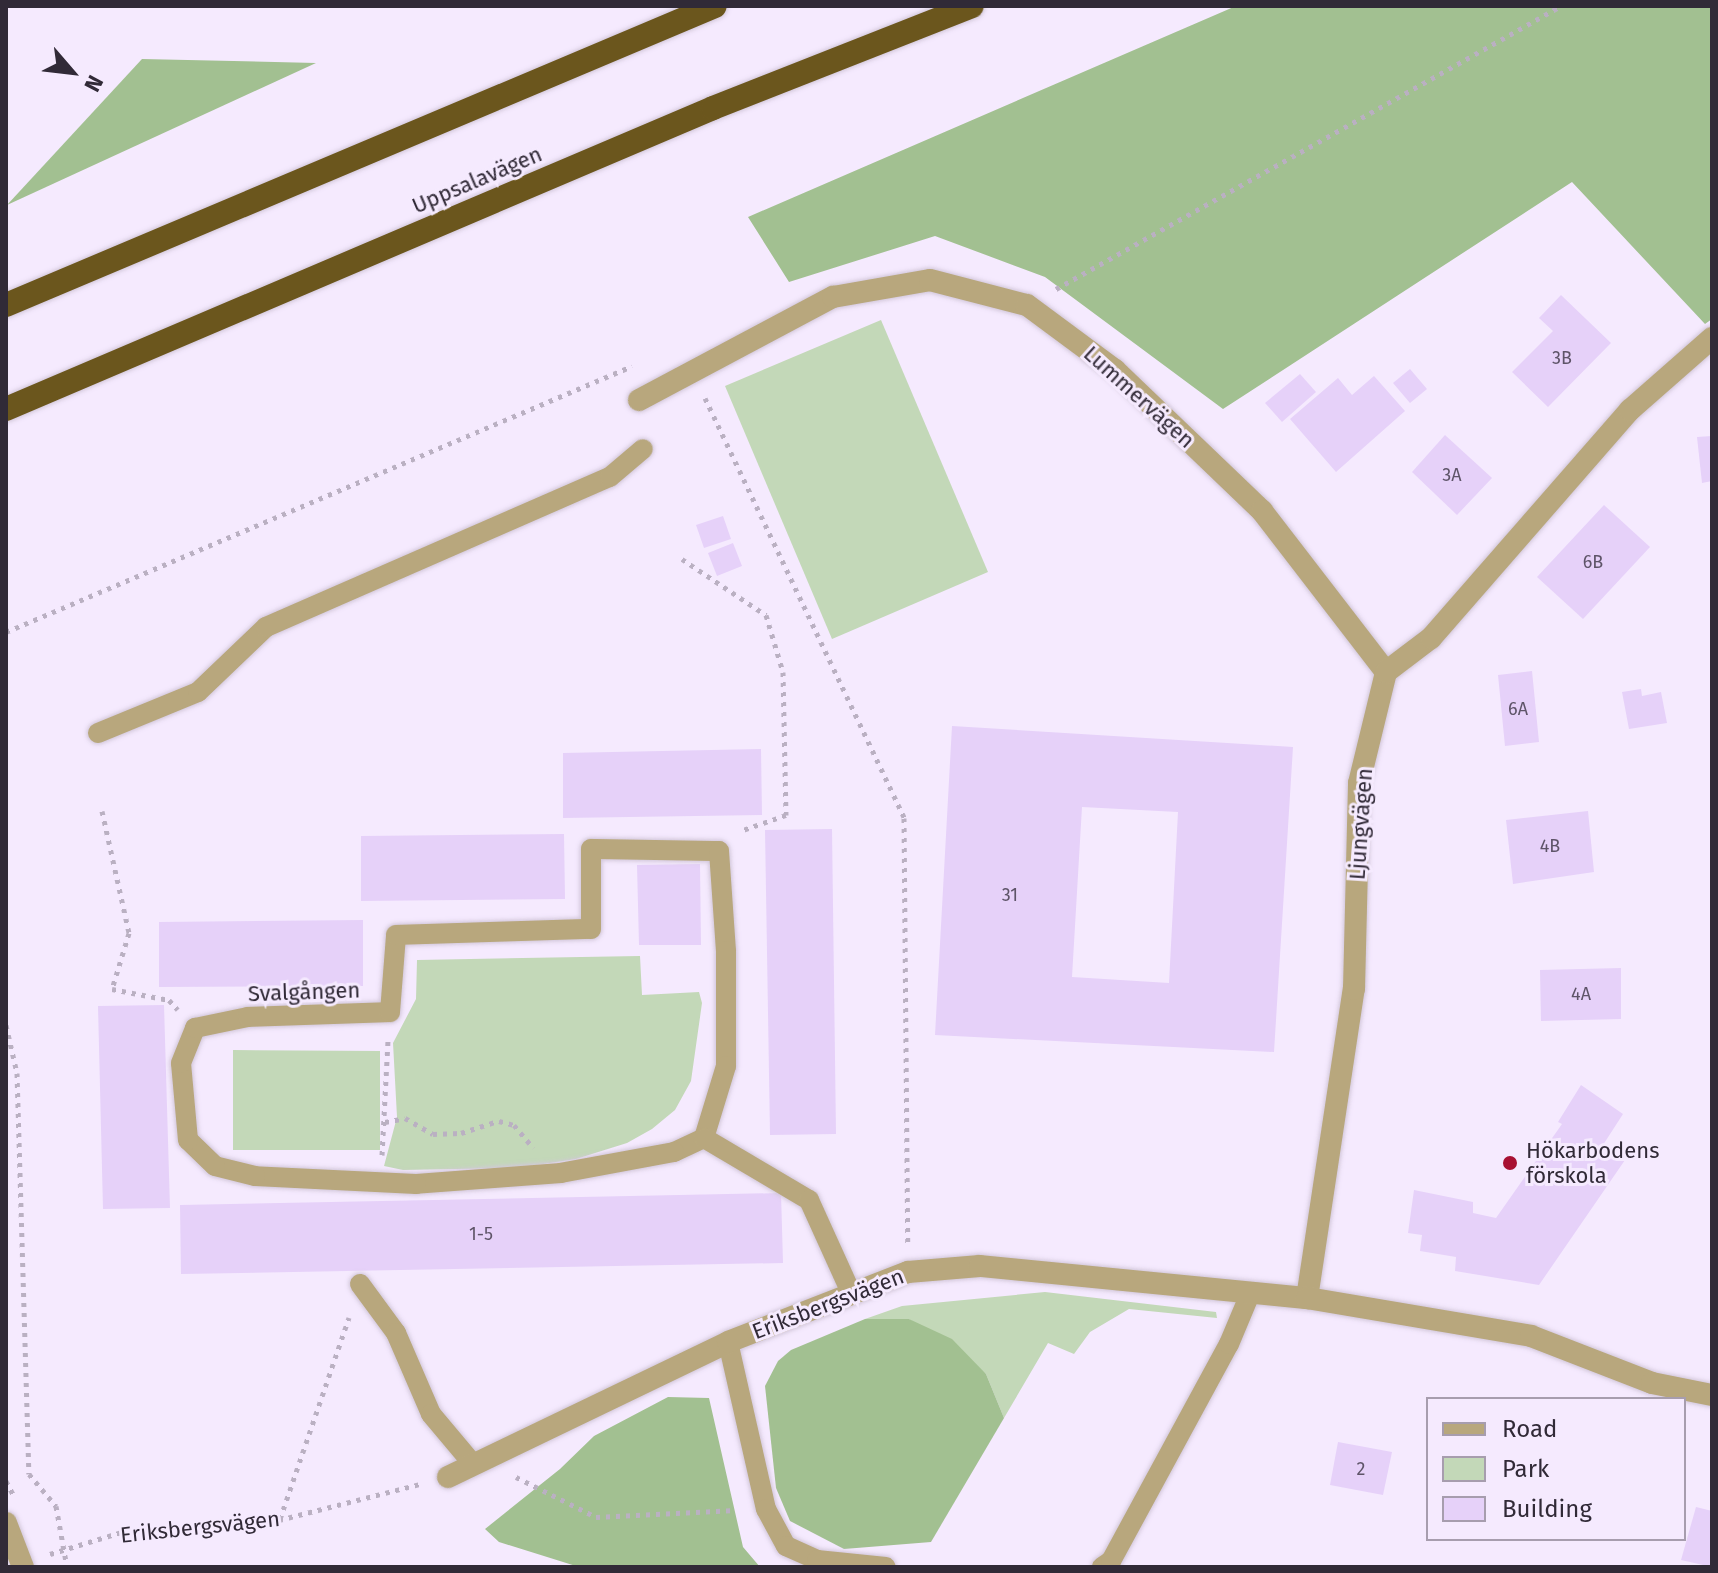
<!DOCTYPE html>
<meta charset="utf-8">
<style>
body{margin:0}
#map{position:relative;width:1718px;height:1573px;overflow:hidden;background:#f5eafe;font-family:"Fira Sans",sans-serif}
div>[style]{position:absolute}
[style*='--x']{left:calc(var(--x)*1px);top:calc(var(--y)*1px);width:calc(var(--w)*1px);rotate:calc(var(--a)*1deg)}
.green>*{inset:0;background:#c3d8b8}
.forest>*{inset:0;background:#a2c091}
.building>*{inset:0;background:#e6d1f9}
.path>*{height:5px;margin-top:-2.5px;transform-origin:0;background:repeating-linear-gradient(90deg,#bab0c2 0 4px,transparent 0 10px)}
.roads{filter:drop-shadow(0 0 2px #d2c7da) drop-shadow(0 0 2px #d2c7da)}
.service>*{height:20px;margin:-10px;padding:0 10px;transform-origin:10px;border-radius:10px;background:#b8a77d}
.minor>*{height:22px;margin:-11px;padding:0 11px;transform-origin:11px;border-radius:11px;background:#b8a77d}
.motorway>*{height:24px;margin:-12px;padding:0 12px;transform-origin:12px;border-radius:12px;background:#6b561d}
.dots>*{width:22px;height:22px;translate:-50% -50%;box-sizing:border-box;border:4px solid #f5eafe;border-radius:50%}
span{translate:-50% -50%;white-space:nowrap;text-align:center;line-height:1.15;-webkit-text-stroke:6px #f5eafe;paint-order:stroke}
.number-label{font-size:18px;color:#5e5468}
.number-label span{-webkit-text-stroke-width:0}
.street-label{font-size:22px;color:#312a37}
.poi-label{font-size:22px;color:#312a37}
.left{translate:0 -50%;text-align:left}
.frame{position:absolute;inset:0;border:8px solid #312a37;pointer-events:none}
.legend{position:absolute;left:1426px;top:1397px;width:260px;height:144px;box-sizing:border-box;background:#f5eafe;border:2px solid #a79dae;margin:0;padding:10px 14px;list-style:none;font-size:24px;color:#312a37}
.legend li{display:flex;align-items:center;gap:16px;height:40px}
.legend b{width:40px;border:2px solid #a79dae}
.north{position:absolute;left:32px;top:32px;width:80px;height:80px;-webkit-text-stroke:6px #f5eafe;paint-order:stroke;rotate:118deg;font-size:22px;font-weight:700;line-height:32px;text-align:center;color:#312a37}
.north::after{content:'';display:block;margin:auto;width:28px;height:36px;background:#312a37;clip-path:polygon(50% 0,100% 100%,50% 72%,0 100%)}
</style>
<div id="map">
<div class="green">
<div style="clip-path:polygon(881px 320px,988px 572px,832px 639px,725px 386px)"></div>
<div style="clip-path:polygon(640px 956px,642px 995px,699px 992px,702px 1003px,691px 1081px,675px 1110px,652px 1129px,627px 1143px,576px 1159px,517px 1168px,403px 1170px,384px 1166px,397px 1117px,393px 1043px,416px 999px,417px 960px)"></div>
<div style="clip-path:polygon(233px 1050px,380px 1051px,380px 1150px,233px 1150px)"></div>
<div style="clip-path:polygon(1045px 1292px,1216px 1312px,1217px 1318px,1129px 1309px,1090px 1332px,1074px 1354px,1048px 1343px,1004px 1418px,986px 1374px,909px 1319px,865px 1319px,902px 1306px)"></div>
</div>
<div class="forest">
<div style="clip-path:polygon(1236px 6px,1712px 6px,1712px 319px,1705px 324px,1572px 182px,1223px 409px,1045px 277px,935px 236px,789px 282px,748px 217px)"></div>
<div style="clip-path:polygon(142px 59px,316px 63px,7px 205px)"></div>
<div style="clip-path:polygon(865px 1319px,909px 1319px,952px 1339px,986px 1374px,1004px 1418px,931px 1542px,844px 1549px,790px 1521px,776px 1488px,765px 1386px,778px 1361px,791px 1350px)"></div>
<div style="clip-path:polygon(668px 1397px,709px 1398px,743px 1547px,760px 1567px,579px 1567px,499px 1542px,485px 1529px,560px 1469px,594px 1436px)"></div>
</div>
<div class="building">
<div style="clip-path:polygon(1561px 295px,1611px 343px,1548px 407px,1512px 372px,1553px 331px,1539px 318px)"></div>
<div style="clip-path:polygon(1410px 369px,1427px 389px,1410px 403px,1393px 383px)"></div>
<div style="clip-path:polygon(1300px 374px,1316px 392px,1282px 422px,1265px 403px)"></div>
<div style="clip-path:polygon(1374px 376px,1405px 411px,1336px 472px,1290px 419px,1338px 378px,1352px 395px)"></div>
<div style="clip-path:polygon(1445px 435px,1492px 478px,1457px 515px,1412px 472px)"></div>
<div style="clip-path:polygon(1712px 436px,1712px 481px,1702px 483px,1697px 437px)"></div>
<div style="clip-path:polygon(1604px 505px,1650px 547px,1583px 619px,1537px 577px)"></div>
<div style="clip-path:polygon(723px 516px,731px 539px,704px 548px,696px 525px)"></div>
<div style="clip-path:polygon(733px 543px,742px 566px,717px 576px,708px 553px)"></div>
<div style="clip-path:polygon(1532px 671px,1539px 742px,1505px 746px,1498px 675px)"></div>
<div style="clip-path:polygon(1641px 689px,1642px 696px,1661px 692px,1667px 723px,1629px 729px,1622px 692px)"></div>
<div style="clip-path:polygon(evenodd,952px 726px,1293px 747px,1274px 1052px,935px 1035px,952px 726px,1082px 807px,1178px 812px,1169px 983px,1072px 977px,1082px 807px)"></div>
<div style="clip-path:polygon(761px 749px,762px 815px,563px 818px,563px 753px)"></div>
<div style="clip-path:polygon(1588px 811px,1594px 872px,1513px 884px,1506px 820px)"></div>
<div style="clip-path:polygon(832px 829px,836px 1134px,770px 1135px,765px 830px)"></div>
<div style="clip-path:polygon(564px 834px,565px 899px,361px 901px,361px 836px)"></div>
<div style="clip-path:polygon(700px 864px,701px 945px,639px 945px,637px 865px)"></div>
<div style="clip-path:polygon(363px 920px,363px 986px,159px 987px,159px 922px)"></div>
<div style="clip-path:polygon(1621px 968px,1621px 1019px,1541px 1021px,1540px 970px)"></div>
<div style="clip-path:polygon(164px 1005px,170px 1208px,103px 1209px,98px 1006px)"></div>
<div style="clip-path:polygon(1581px 1085px,1623px 1114px,1603px 1145px,1625px 1160px,1539px 1285px,1455px 1271px,1456px 1257px,1420px 1251px,1422px 1235px,1408px 1233px,1414px 1190px,1473px 1202px,1473px 1213px,1496px 1218px,1562px 1124px,1558px 1122px)"></div>
<div style="clip-path:polygon(781px 1193px,783px 1263px,181px 1274px,180px 1205px)"></div>
<div style="clip-path:polygon(1338px 1442px,1392px 1452px,1383px 1495px,1330px 1485px)"></div>
<div style="clip-path:polygon(1696px 1507px,1712px 1511px,1712px 1567px,1681px 1560px)"></div>
</div>
<div class="path">
<div style="--x:1056;--y:289;--w:579;--a:-29.27"></div>
<div style="--x:705;--y:398;--w:465;--a:64.6"></div>
<div style="--x:904;--y:818;--w:425;--a:89.5"></div>
<div style="--x:682;--y:559;--w:101;--a:33.7"></div>
<div style="--x:766;--y:615;--w:59;--a:73.4"></div>
<div style="--x:783;--y:672;--w:143;--a:88.8"></div>
<div style="--x:786;--y:815;--w:49;--a:160.8"></div>
<div style="--x:6;--y:632;--w:680;--a:-23.02"></div>
<div style="--x:102;--y:811;--w:125;--a:77.5"></div>
<div style="--x:129;--y:933;--w:59;--a:106.9"></div>
<div style="--x:112;--y:989;--w:58;--a:10.9"></div>
<div style="--x:169;--y:1000;--w:13;--a:48"></div>
<div style="--x:6;--y:1025;--w:49;--a:77.1"></div>
<div style="--x:17;--y:1073;--w:401;--a:88.3"></div>
<div style="--x:29;--y:1474;--w:42;--a:49.8"></div>
<div style="--x:56;--y:1506;--w:62;--a:79.8"></div>
<div style="--x:385;--y:1122;--w:20;--a:-11"></div>
<div style="--x:405;--y:1118;--w:32;--a:30"></div>
<div style="--x:433;--y:1134;--w:28;--a:-2"></div>
<div style="--x:461;--y:1133;--w:40;--a:-18"></div>
<div style="--x:499;--y:1121;--w:16;--a:15"></div>
<div style="--x:514;--y:1125;--w:30;--a:50"></div>
<div style="--x:382;--y:1155;--w:114;--a:-87"></div>
<div style="--x:516;--y:1477;--w:89;--a:26.6"></div>
<div style="--x:596;--y:1517;--w:140;--a:-2.9"></div>
<div style="--x:6;--y:1481;--w:17;--a:62"></div>
<div style="--x:280;--y:1519;--w:213;--a:-71.1"></div>
<div style="--x:50;--y:1554;--w:78;--a:-17"></div>
<div style="--x:125;--y:1531;--w:154;--a:-4.1"></div>
<div style="--x:279;--y:1520;--w:146;--a:-14.3"></div>
</div>
<div class="roads">
<div class="service">
<div style="--x:98;--y:733;--w:108;--a:-22.3"></div>
<div style="--x:198;--y:692;--w:94;--a:-43.7"></div>
<div style="--x:266;--y:627;--w:375;--a:-23.6"></div>
<div style="--x:610;--y:477;--w:43;--a:-40.3"></div>
<div style="--x:591;--y:849;--w:128;--a:0.9"></div>
<div style="--x:719;--y:851;--w:100;--a:86"></div>
<div style="--x:726;--y:951;--w:115;--a:90"></div>
<div style="--x:726;--y:1066;--w:75;--a:107"></div>
<div style="--x:704;--y:1138;--w:33;--a:155"></div>
<div style="--x:674;--y:1152;--w:115;--a:169.5"></div>
<div style="--x:561;--y:1173;--w:145;--a:175.7"></div>
<div style="--x:416;--y:1184;--w:161;--a:-177.2"></div>
<div style="--x:255;--y:1176;--w:41;--a:-166"></div>
<div style="--x:215;--y:1166;--w:37;--a:-136"></div>
<div style="--x:188;--y:1140;--w:77;--a:-95.2"></div>
<div style="--x:181;--y:1063;--w:38;--a:-68"></div>
<div style="--x:195;--y:1028;--w:54;--a:-11.7"></div>
<div style="--x:248;--y:1017;--w:142;--a:-2"></div>
<div style="--x:390;--y:1012;--w:77;--a:-85.5"></div>
<div style="--x:396;--y:935;--w:195;--a:-1.8"></div>
<div style="--x:591;--y:929;--w:80;--a:-90"></div>
<div style="--x:704;--y:1138;--w:122;--a:30.6"></div>
<div style="--x:809;--y:1200;--w:104;--a:65.6"></div>
<div style="--x:360;--y:1284;--w:61;--a:53.7"></div>
<div style="--x:396;--y:1333;--w:88;--a:66.6"></div>
<div style="--x:431;--y:1414;--w:65;--a:50"></div>
<div style="--x:728;--y:1342;--w:171;--a:77.2"></div>
<div style="--x:766;--y:1509;--w:42;--a:61.6"></div>
<div style="--x:786;--y:1546;--w:34;--a:24"></div>
<div style="--x:817;--y:1560;--w:69;--a:5.8"></div>
<div style="--x:1102;--y:1567;--w:11;--a:-34"></div>
<div style="--x:1111;--y:1561;--w:247;--a:-61.5"></div>
<div style="--x:1229;--y:1344;--w:54;--a:-67.2"></div>
</div>
<div class="minor">
<div style="--x:639;--y:400;--w:220;--a:-28"></div>
<div style="--x:833;--y:297;--w:98;--a:-9.9"></div>
<div style="--x:930;--y:280;--w:100;--a:14.5"></div>
<div style="--x:1027;--y:305;--w:109;--a:36.5"></div>
<div style="--x:1115;--y:370;--w:204;--a:43.8"></div>
<div style="--x:1262;--y:511;--w:203;--a:52.4"></div>
<div style="--x:1307;--y:1298;--w:313;--a:-81.4"></div>
<div style="--x:1354;--y:989;--w:206;--a:-88.6"></div>
<div style="--x:1359;--y:783;--w:114;--a:-76.3"></div>
<div style="--x:1386;--y:672;--w:56;--a:-37.1"></div>
<div style="--x:1431;--y:638;--w:303;--a:-48.9"></div>
<div style="--x:1630;--y:410;--w:109;--a:-41.3"></div>
<div style="--x:448;--y:1477;--w:311;--a:-25.7"></div>
<div style="--x:728;--y:1342;--w:193;--a:-21.3"></div>
<div style="--x:908;--y:1272;--w:72;--a:-4.8"></div>
<div style="--x:980;--y:1266;--w:329;--a:5.6"></div>
<div style="--x:1307;--y:1298;--w:227;--a:9.6"></div>
<div style="--x:1531;--y:1336;--w:130;--a:21.2"></div>
<div style="--x:1652;--y:1383;--w:61;--a:11.3"></div>
<div style="--x:6;--y:1523;--w:47;--a:68.9"></div>
</div>
<div class="motorway">
<div style="--x:6;--y:305;--w:769;--a:-22.87"></div>
<div style="--x:6;--y:409;--w:768;--a:-23.06"></div>
<div style="--x:713;--y:108;--w:278;--a:-21.5"></div>
</div>
</div>
<div class="dots">
<div style="left:1510px;top:1163px;background:#a81032"></div>
</div>
<div class="number-label">
<span style="left:1562px;top:358px">3B</span>
<span style="left:1452px;top:475px">3A</span>
<span style="left:1593px;top:562px">6B</span>
<span style="left:1518px;top:709px">6A</span>
<span style="left:1550px;top:846px">4B</span>
<span style="left:1010px;top:895px">31</span>
<span style="left:1581px;top:994px">4A</span>
<span style="left:481px;top:1234px">1-5</span>
<span style="left:1361px;top:1469px">2</span>
</div>
<div class="street-label">
<span style="left:477px;top:180px;rotate:-23deg">Uppsalavägen</span>
<span style="left:1139px;top:397px;rotate:42deg">Lummervägen</span>
<span style="left:1361px;top:824px;rotate:-86deg">Ljungvägen</span>
<span style="left:304px;top:992px;rotate:-2deg">Svalgången</span>
<span style="left:828px;top:1304px;rotate:-21deg">Eriksbergsvägen</span>
<span style="left:200px;top:1527px;rotate:-6deg">Eriksbergsvägen</span>
</div>
<div class="poi-label">
<span class="left" style="left:1526px;top:1163px">Hökarbodens<br>förskola</span>
</div>
<div class="frame"></div>
<ul class="legend">
<li><b style="height:10px;background:#b8a77d"></b>Road</li>
<li><b style="height:22px;background:#c3d8b8"></b>Park</li>
<li><b style="height:22px;background:#e6d1f9"></b>Building</li>
</ul>
<div class="north">N</div>
</div>
